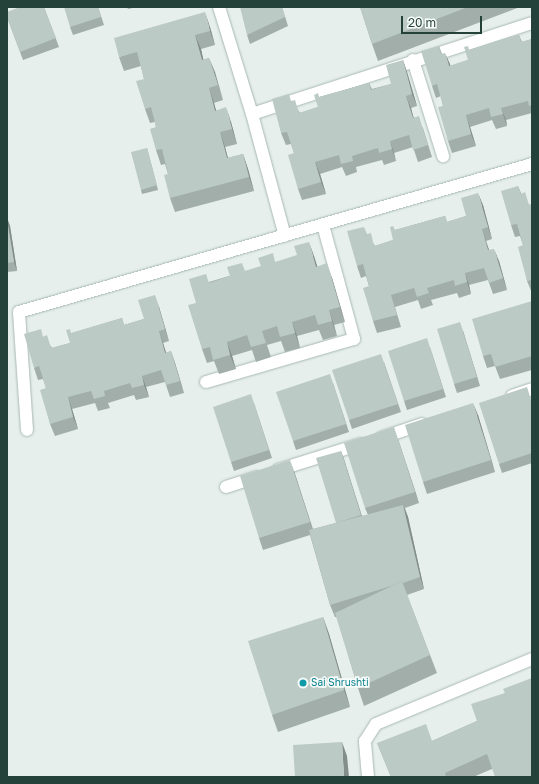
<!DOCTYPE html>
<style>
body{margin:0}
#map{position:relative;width:539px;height:784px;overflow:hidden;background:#e6efeb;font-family:"Golos Text",sans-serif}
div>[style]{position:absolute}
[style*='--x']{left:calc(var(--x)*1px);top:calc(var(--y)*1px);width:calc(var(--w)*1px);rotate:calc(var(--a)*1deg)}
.roads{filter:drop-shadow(0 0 1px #a8b8b2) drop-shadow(0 0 1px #a8b8b2)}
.lane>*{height:12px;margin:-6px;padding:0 6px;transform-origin:6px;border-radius:6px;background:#fff}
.street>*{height:12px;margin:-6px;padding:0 6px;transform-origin:6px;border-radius:6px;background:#fff}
.wall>*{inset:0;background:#a1aea9}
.shaded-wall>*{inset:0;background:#838d89}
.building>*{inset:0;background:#bbcac4}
.dots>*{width:11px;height:11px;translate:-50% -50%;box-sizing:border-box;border:2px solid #f7fbf9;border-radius:50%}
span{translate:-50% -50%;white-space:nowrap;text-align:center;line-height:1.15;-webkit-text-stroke:3.5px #f7fbf9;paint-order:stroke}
.culture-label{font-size:10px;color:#0d838f}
.left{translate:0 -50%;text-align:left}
.frame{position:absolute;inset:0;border:8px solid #24423a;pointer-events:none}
.scale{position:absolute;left:401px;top:16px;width:81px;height:18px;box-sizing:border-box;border:2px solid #24423a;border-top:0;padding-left:5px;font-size:12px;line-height:14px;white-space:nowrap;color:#24423a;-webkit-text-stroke:3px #f7fbf9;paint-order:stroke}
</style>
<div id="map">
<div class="roads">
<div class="lane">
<div style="--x:219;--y:7;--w:112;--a:72.9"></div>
<div style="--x:252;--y:114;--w:126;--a:74.9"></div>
<div style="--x:413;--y:60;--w:101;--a:72.6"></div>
<div style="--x:252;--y:114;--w:294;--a:-18"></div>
<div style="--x:206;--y:382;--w:154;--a:-16.2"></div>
<div style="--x:354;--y:339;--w:118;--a:-105.2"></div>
<div style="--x:27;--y:430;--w:118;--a:-93.9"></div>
<div style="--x:19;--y:312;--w:534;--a:-16.09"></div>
</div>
<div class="street">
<div style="--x:512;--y:396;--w:21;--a:-19"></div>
<div style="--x:381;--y:438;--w:43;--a:-18.9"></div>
<div style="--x:278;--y:470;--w:87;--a:-17.4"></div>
<div style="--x:226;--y:487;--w:32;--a:-18"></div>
<div style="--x:368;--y:777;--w:36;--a:-95"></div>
<div style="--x:365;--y:741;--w:20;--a:-57"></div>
<div style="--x:376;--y:724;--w:169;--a:-22.6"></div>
</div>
</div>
<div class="wall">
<div style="clip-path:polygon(44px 7px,59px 47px,23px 60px,7px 17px)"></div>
<div style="clip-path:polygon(98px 7px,104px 25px,73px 35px,70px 27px)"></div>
<div style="clip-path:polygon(127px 7px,137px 7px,128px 9px)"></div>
<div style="clip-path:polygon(282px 7px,288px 26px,250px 44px,247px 35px)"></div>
<div style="clip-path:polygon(360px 7px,520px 7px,378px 61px,372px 44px)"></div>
<div style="clip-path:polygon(210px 27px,215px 45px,201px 49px,203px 60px,209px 58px,223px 100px,214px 103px,216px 110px,231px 122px,237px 144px,225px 147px,228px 158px,243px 154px,248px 169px,254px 191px,175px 212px,170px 198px,168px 174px,165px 164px,161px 165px,156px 150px,156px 127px,155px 122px,150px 123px,145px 109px,144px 79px,141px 66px,124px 71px,119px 57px)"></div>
<div style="clip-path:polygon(519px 35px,522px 42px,532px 39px,532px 113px,506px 120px,507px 126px,496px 129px,492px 120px,470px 127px,476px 146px,452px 153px,448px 141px,443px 106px,441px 96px,436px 98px,432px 86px,439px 46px,442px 54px,450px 66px,468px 60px,470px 50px)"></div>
<div style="clip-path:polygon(403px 60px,407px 72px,417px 106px,411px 108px,413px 117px,423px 128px,432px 157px,418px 162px,413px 147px,394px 153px,396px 161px,384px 165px,382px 160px,356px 167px,357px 172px,346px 176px,342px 167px,320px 174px,326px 194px,302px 200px,298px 189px,294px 153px,291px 144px,286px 145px,281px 133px,292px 101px,300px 113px,318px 107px,319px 97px,369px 83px,372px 89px,391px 84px)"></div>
<div style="clip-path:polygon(147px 148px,158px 190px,142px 194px,141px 190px)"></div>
<div style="clip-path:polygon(518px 186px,521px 193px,529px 205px,532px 204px,532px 293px,527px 281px,523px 245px,520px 236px,515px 237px,511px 225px)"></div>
<div style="clip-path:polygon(483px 205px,492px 239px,486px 241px,489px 250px,499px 261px,507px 290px,493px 294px,488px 280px,469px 285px,471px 294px,459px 298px,457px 293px,431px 300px,433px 305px,421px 309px,418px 300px,395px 307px,401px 327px,377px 333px,373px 321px,369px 286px,366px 276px,361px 278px,357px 266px,367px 234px,375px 246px,393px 240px,395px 230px,445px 216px,447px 222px,466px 216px)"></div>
<div style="clip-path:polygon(7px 218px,10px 226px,17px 271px,7px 272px)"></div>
<div style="clip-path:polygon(314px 256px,317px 267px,332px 278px,345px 322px,334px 325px,337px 336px,323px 340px,319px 330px,297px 336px,300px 348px,285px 352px,281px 341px,267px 345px,271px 357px,256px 362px,252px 350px,232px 356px,236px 369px,219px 374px,214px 361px,207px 363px,202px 349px,196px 303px,209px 282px,276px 262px)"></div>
<div style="clip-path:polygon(532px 301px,532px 370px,500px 379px,495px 366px,487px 368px,483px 356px)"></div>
<div style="clip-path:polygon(159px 307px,169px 341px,163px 343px,166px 353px,171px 351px,175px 363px,184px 393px,170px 397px,165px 382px,146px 387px,149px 397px,136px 400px,134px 395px,108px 403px,110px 408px,98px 411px,95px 403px,72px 409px,78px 429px,55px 436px,50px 424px,46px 388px,43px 379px,38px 380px,34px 368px,44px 336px,52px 348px,70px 343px,72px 333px,122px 318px,124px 325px,144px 319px)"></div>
<div style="clip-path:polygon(463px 331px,480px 386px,457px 393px,454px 384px)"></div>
<div style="clip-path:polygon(430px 347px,446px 397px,407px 410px,404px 401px)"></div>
<div style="clip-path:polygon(384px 362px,401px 412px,352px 429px,349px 420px)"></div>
<div style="clip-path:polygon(333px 383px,349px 432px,296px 450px,293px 441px)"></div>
<div style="clip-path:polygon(532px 402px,532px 463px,502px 473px,499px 464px)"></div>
<div style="clip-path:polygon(254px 403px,272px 458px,234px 471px,231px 462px)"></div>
<div style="clip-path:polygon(478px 415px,495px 472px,427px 494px,423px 482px)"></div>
<div style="clip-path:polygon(398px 439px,419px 503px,405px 508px,408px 517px,424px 589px,407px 595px,437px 673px,364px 706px,358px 688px,337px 617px,335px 617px,330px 605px,310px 535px,263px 550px,259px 538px,294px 471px,313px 529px,336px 523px,341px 451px,362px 516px,368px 515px,365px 508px)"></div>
<div style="clip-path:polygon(323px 617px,329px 634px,350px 707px,278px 732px,272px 715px)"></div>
<div style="clip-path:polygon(532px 678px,492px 769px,473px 777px,391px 777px,377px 743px,432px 741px,477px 721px,505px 693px)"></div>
</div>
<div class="shaded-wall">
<div style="clip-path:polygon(205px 12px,210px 27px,215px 45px,210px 31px)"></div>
<div style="clip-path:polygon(195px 35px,201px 49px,207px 75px,202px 60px)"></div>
<div style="clip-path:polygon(445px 53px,450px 64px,453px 78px,449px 66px)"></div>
<div style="clip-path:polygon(209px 58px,215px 72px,223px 100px)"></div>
<div style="clip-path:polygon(403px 60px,407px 72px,417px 106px,412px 94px)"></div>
<div style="clip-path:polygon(209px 88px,214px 103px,220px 125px,215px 111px)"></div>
<div style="clip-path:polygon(406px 96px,411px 108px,417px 130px,413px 118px)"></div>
<div style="clip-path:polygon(226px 107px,231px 122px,237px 144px,232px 129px)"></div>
<div style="clip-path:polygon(501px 108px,506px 120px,507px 126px)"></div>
<div style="clip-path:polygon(466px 115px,470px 127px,476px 146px,471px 134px)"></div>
<div style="clip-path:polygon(220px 132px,225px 147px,232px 173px,227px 158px)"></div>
<div style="clip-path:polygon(390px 141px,394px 153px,396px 161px,392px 149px)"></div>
<div style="clip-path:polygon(243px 154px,248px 169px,254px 191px,249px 177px)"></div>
<div style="clip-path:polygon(315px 162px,320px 174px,326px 194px,321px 182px)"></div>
<div style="clip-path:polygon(478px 193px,483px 205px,492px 239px,488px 227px)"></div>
<div style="clip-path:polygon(7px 218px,10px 226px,17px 271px,14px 262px)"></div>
<div style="clip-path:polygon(482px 229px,493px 262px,488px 250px)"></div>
<div style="clip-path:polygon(309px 242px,314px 256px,322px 281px,316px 267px)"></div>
<div style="clip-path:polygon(494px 249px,499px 261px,507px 290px,503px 278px)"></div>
<div style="clip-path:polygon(327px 263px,332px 278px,345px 322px,340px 307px)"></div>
<div style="clip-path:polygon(465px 273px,469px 285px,471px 294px,467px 282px)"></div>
<div style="clip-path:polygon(155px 295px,159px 307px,169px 341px,165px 329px)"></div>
<div style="clip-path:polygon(329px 310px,334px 325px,337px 336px,332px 321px)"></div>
<div style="clip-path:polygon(292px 322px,297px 336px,300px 348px,295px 333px)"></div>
<div style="clip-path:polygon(460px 322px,463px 331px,480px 386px,477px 377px)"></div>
<div style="clip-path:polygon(159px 331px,163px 343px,170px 365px,165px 353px)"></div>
<div style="clip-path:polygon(227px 342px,232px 356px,236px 369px,230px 355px)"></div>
<div style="clip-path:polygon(171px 351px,175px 363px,184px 393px,180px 381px)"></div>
<div style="clip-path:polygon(142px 376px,146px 387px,149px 397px,144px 385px)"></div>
<div style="clip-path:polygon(68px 397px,72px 409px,78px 429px,73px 417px)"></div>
<div style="clip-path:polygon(473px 403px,478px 415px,495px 472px,491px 460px)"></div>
<div style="clip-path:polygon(394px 427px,398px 439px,419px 503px,415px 492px)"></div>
<div style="clip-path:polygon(341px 451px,344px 459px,364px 524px,361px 515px)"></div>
<div style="clip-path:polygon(290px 460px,294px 471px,314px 534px,310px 522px)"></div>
<div style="clip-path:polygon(403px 505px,408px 517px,424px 589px,420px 577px)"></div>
<div style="clip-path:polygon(323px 617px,329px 634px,350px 707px,344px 690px)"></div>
<div style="clip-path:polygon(342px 742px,347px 756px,349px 777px,344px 777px)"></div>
</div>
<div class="building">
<div style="clip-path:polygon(20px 7px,44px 7px,56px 38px,20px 52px,7px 17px,7px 12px)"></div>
<div style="clip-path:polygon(64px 7px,98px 7px,101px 17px,70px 27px)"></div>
<div style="clip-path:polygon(240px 7px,282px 7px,285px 17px,247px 35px)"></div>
<div style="clip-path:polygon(360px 7px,468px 7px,372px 44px)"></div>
<div style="clip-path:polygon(205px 12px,210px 31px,195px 35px,202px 60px,209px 58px,218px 85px,209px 88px,215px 111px,226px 107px,232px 129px,220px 132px,227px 158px,243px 154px,249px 177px,170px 198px,164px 175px,168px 174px,162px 149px,156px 150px,150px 129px,156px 127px,151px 107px,145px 109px,136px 81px,144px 79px,137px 52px,119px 57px,114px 38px)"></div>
<div style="clip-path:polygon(519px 35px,521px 42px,532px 39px,532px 105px,529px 106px,528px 101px,501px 108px,503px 114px,491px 117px,489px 108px,466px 115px,471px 134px,448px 141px,438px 107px,443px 106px,437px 84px,432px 86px,421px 51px,439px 46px,441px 54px,445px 53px,449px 66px,468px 60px,464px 47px,468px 46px,469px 50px)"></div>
<div style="clip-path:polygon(403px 60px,412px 94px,406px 96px,413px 118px,419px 116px,428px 145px,413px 150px,409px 135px,390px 141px,392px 149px,379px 153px,378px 148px,352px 156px,353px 161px,341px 164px,339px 155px,315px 162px,321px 182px,298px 189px,288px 155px,294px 153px,287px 132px,281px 133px,272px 99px,289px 94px,291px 101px,295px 100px,299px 113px,318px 107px,314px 95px,318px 93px,319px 97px,369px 83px,371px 90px,391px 84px,386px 65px)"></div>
<div style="clip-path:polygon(147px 148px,157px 185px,141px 190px,131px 152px)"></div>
<div style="clip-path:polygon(518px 186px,521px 194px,525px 192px,529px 205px,532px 204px,532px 280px,527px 281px,518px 247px,523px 245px,517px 224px,511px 225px,501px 191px)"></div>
<div style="clip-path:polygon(478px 193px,488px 227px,482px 229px,488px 250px,494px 249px,503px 278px,489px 283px,484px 268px,465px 273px,467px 282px,455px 286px,454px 280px,427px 288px,429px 293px,417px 297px,414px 288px,391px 295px,397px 315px,373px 321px,363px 288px,369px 286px,363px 264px,357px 266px,347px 231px,364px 227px,367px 234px,371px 233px,374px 246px,393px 240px,390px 227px,393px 226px,395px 230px,445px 216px,447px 222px,466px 216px,461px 198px)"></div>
<div style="clip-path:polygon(7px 220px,14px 262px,7px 263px)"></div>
<div style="clip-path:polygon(309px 242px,316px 267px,327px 263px,340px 307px,329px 310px,332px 321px,318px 325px,315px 315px,292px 322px,295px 333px,280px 337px,277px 326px,262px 331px,266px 343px,251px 347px,247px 335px,227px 342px,230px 355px,213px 360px,210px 347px,202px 349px,188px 305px,196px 303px,189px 279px,206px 274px,209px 283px,230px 276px,227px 267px,242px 263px,245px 271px,261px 266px,258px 258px,273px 253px,275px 262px,297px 255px,294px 246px)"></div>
<div style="clip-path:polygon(155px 295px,165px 329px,159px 331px,165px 353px,171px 351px,180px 381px,166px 385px,161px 370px,142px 376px,144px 385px,132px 388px,130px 383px,104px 391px,105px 396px,94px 399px,91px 391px,68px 397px,73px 417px,50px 424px,40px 390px,46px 388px,39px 366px,34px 368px,24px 334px,41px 329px,43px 337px,47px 335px,51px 348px,70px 343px,66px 330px,70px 329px,71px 333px,122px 318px,124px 325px,144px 319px,138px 300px)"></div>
<div style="clip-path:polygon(532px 301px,532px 356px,495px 367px,491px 354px,483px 356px,472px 319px)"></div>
<div style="clip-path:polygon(460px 322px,477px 377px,454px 384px,437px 329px)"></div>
<div style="clip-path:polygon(427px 338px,443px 389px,404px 401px,388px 351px)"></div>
<div style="clip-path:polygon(381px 354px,398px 404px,349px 420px,332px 370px)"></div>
<div style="clip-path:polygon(330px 374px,346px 424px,293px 441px,276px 392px)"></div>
<div style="clip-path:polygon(527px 387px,532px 403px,532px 453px,499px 464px,479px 403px)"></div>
<div style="clip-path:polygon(251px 394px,269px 450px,231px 462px,213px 407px)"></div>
<div style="clip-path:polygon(473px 403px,491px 460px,423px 482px,405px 425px)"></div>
<div style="clip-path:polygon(394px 427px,415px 492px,365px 508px,344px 443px)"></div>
<div style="clip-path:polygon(341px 451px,361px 515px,336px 523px,316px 458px)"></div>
<div style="clip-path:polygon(290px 460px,310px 522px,259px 538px,240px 476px)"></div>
<div style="clip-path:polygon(403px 505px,420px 577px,403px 583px,402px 581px,391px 586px,330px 605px,309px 530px)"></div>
<div style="clip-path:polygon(402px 581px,430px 655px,358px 688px,335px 613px)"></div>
<div style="clip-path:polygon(323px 617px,344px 690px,272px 715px,248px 641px)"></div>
<div style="clip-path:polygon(532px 678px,532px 777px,495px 777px,487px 754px,445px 773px,446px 777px,391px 777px,377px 743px,426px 724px,432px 741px,477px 721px,471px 704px,505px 693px,503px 689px)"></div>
<div style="clip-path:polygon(342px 742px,344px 777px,295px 777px,293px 745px)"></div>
</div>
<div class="dots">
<div style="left:303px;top:683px;background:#0f9aa8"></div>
</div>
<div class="culture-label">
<span class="left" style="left:311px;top:683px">Sai Shrushti</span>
</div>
<div class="frame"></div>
<div class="scale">20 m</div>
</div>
